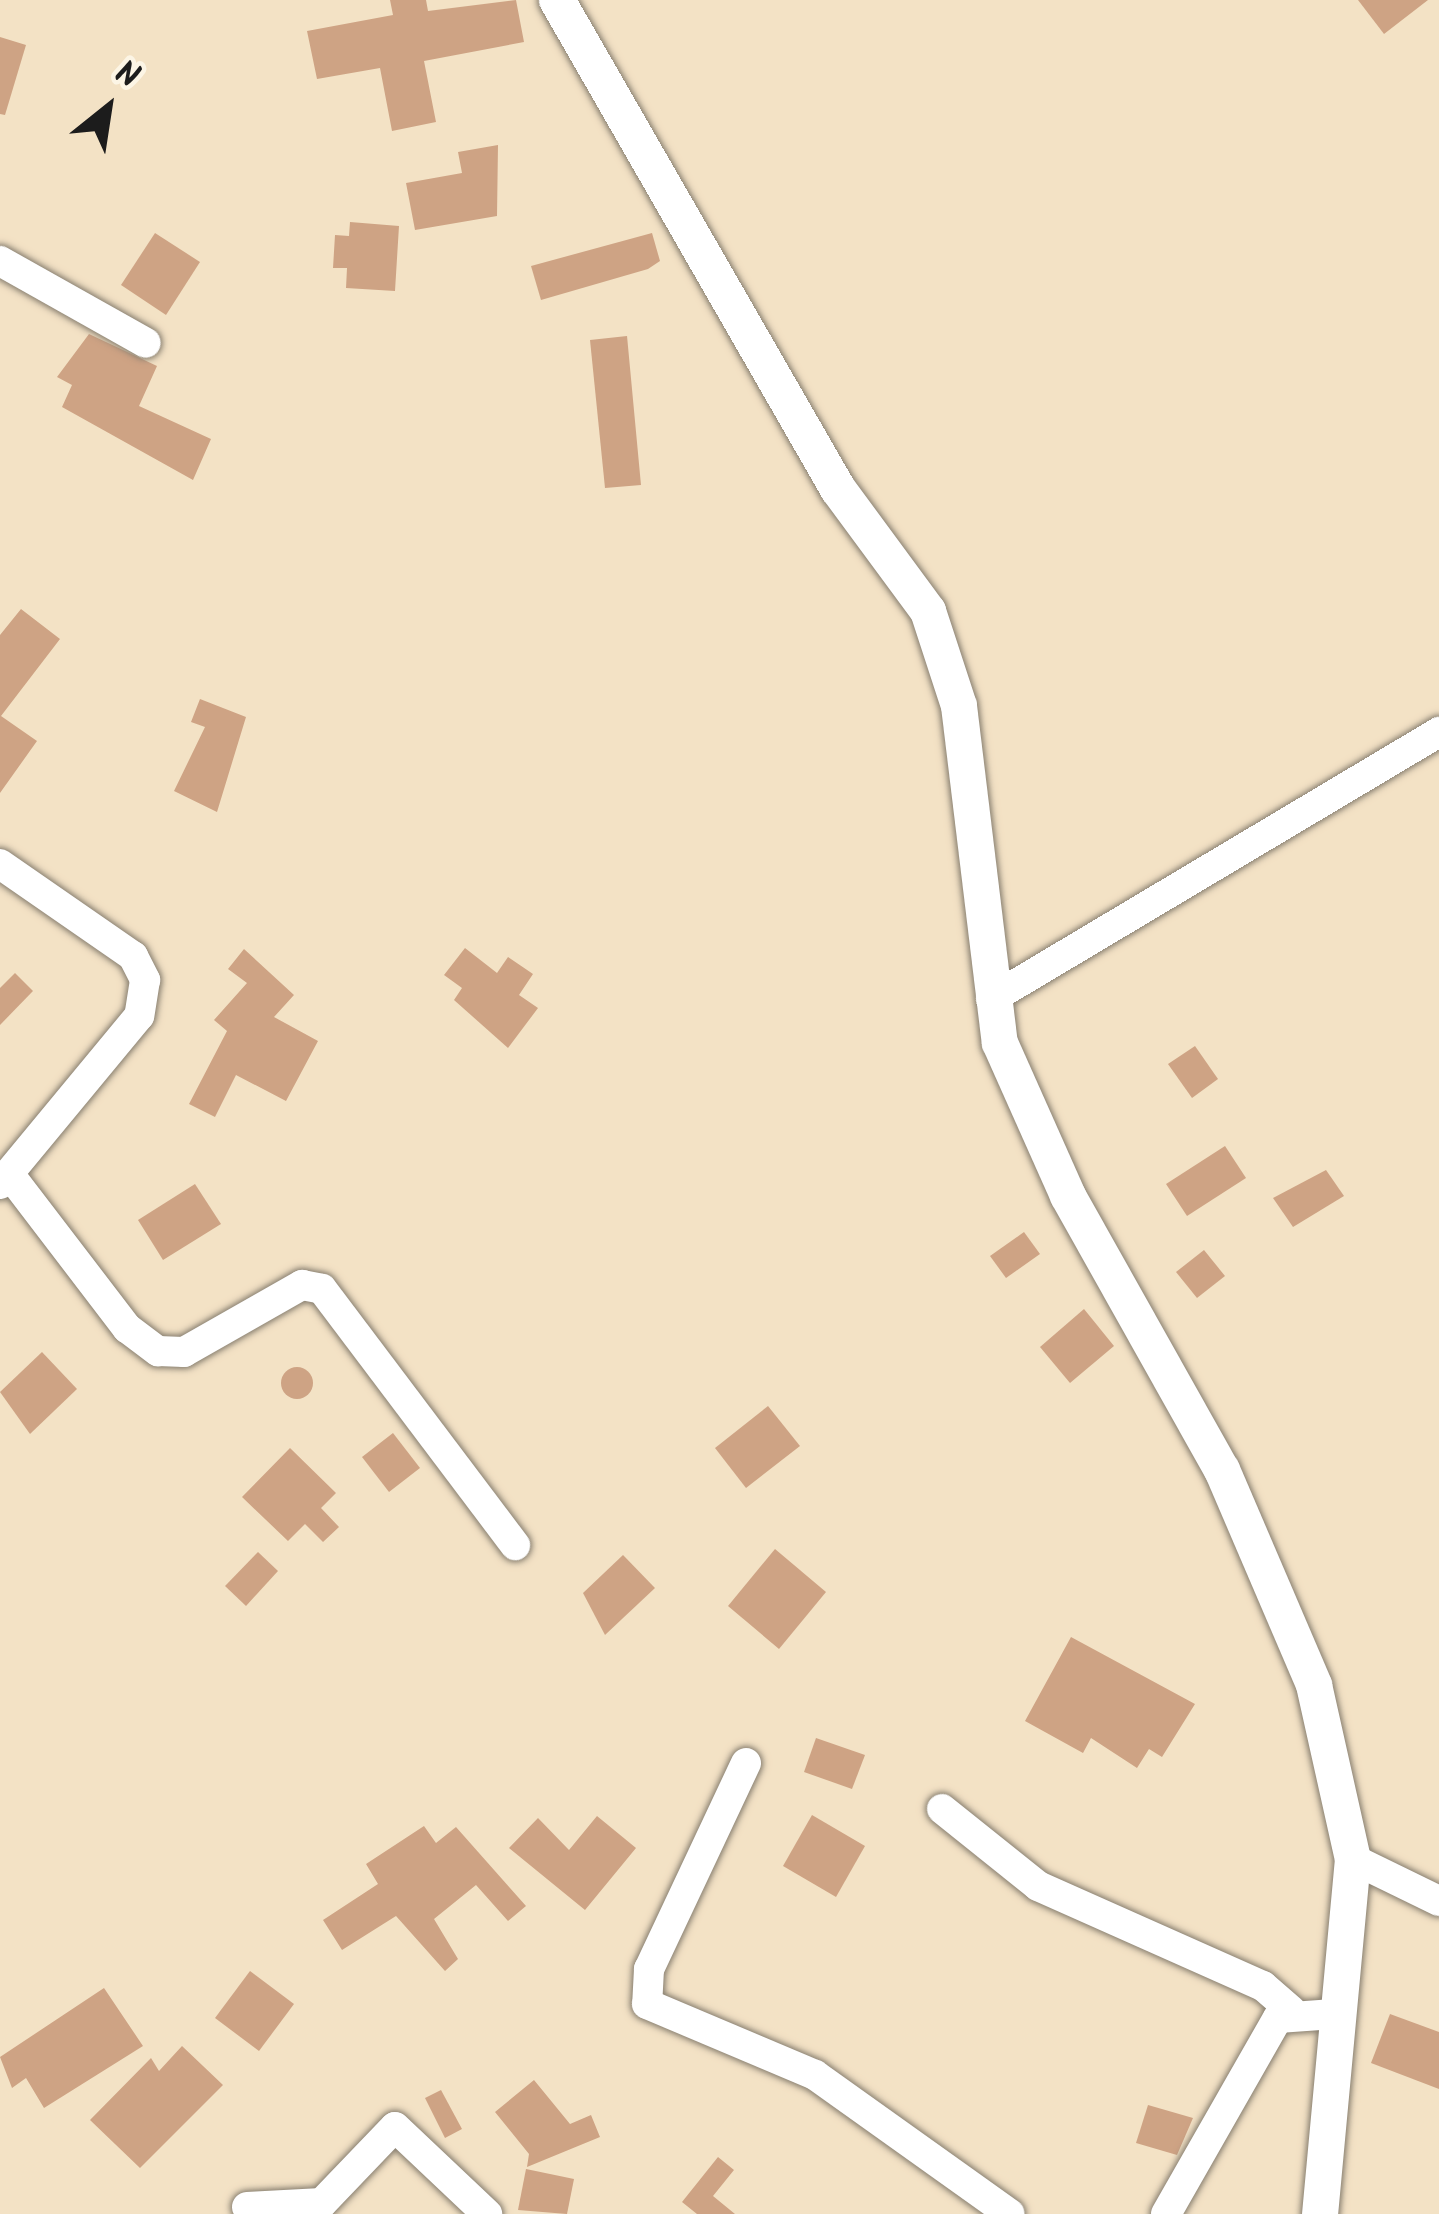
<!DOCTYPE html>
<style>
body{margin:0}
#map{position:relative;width:1439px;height:2214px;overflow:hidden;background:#f3e2c5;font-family:Kalam,sans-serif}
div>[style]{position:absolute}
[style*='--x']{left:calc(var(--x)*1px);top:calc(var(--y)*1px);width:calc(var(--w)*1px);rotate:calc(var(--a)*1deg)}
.building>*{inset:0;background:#cea384}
.round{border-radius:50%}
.roads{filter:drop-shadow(0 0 3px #887f70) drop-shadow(0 0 3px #887f70)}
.minor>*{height:30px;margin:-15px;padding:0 15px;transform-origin:15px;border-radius:15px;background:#fff}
.tertiary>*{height:36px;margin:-18px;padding:0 18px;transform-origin:18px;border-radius:18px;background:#fff}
span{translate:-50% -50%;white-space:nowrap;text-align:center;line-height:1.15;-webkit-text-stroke:12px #fcf5e5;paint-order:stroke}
.north{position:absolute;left:48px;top:48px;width:120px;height:120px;-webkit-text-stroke:9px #fcf5e5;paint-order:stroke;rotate:30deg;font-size:33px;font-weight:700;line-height:48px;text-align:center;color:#1c1c1c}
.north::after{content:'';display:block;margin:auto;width:42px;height:54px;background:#1c1c1c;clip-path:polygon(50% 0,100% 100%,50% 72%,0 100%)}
</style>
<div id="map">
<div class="building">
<div style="clip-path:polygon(390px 0,426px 0,428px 11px,516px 0,524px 42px,424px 61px,436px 122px,392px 131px,380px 68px,317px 79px,307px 31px,393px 15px)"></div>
<div style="clip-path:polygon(1358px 0,1428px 0,1384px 34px)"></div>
<div style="clip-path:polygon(0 37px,26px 45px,5px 115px,0 114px)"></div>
<div style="clip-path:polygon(498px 145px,497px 216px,415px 230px,406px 183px,462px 173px,458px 152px)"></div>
<div style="clip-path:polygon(350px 222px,399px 226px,395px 291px,346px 288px,347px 268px,333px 268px,335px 235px,349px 236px)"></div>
<div style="clip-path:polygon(155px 233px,200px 262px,166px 315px,121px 285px)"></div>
<div style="clip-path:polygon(652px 233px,660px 261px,648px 269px,541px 300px,531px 266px)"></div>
<div style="clip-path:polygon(89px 334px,157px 366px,139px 406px,211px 439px,193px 480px,62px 407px,72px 385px,57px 377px)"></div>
<div style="clip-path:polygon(627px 336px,641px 485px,605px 488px,590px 340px)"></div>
<div style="clip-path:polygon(21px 609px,60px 639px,1px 716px,37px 741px,0 793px,0 635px)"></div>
<div style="clip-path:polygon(200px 699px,246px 717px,217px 812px,174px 791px,205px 727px,191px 722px)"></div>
<div style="clip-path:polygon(465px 948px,497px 973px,508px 957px,533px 974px,519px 995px,538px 1008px,508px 1048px,454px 1000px,462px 988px,444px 975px)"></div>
<div style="clip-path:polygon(244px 949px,294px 995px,274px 1017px,318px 1041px,286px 1101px,236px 1075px,215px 1117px,189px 1104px,227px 1031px,214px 1020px,247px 983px,228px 969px)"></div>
<div style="clip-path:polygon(15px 973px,33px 991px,0 1025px,0 988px)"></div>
<div style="clip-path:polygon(1195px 1046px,1218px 1079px,1192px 1098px,1168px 1064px)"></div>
<div style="clip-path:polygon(1225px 1146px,1246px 1178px,1187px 1216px,1166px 1184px)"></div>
<div style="clip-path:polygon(1326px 1170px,1344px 1196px,1293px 1227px,1273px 1198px)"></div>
<div style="clip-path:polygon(195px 1184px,221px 1224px,163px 1260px,138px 1220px)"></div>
<div style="clip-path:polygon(1024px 1232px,1040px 1254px,1006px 1278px,990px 1256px)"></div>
<div style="clip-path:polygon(1204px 1250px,1225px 1276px,1197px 1298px,1176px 1272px)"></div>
<div style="clip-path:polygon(1084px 1309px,1114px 1346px,1070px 1383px,1040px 1347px)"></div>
<div style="clip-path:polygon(42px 1352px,77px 1389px,30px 1434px,0 1392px)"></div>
<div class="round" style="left:281px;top:1367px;width:32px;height:32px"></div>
<div style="clip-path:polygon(768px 1406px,800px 1446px,746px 1488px,715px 1448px)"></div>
<div style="clip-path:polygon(393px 1433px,420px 1468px,389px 1492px,362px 1457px)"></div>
<div style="clip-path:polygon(290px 1448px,336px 1493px,321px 1508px,339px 1527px,323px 1542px,305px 1524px,288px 1541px,242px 1497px)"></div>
<div style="clip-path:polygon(775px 1549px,826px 1592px,779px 1649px,728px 1606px)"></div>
<div style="clip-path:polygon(258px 1552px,278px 1571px,246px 1606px,225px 1586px)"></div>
<div style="clip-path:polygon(623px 1555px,655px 1588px,605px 1635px,583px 1593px)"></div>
<div style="clip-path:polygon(1071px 1637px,1195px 1704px,1162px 1757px,1149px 1749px,1137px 1768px,1091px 1738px,1083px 1753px,1025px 1721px)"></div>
<div style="clip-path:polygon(816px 1738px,865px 1755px,852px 1789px,804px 1772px)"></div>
<div style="clip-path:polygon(812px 1815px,865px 1846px,836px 1897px,783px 1866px)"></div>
<div style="clip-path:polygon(597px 1816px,636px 1848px,585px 1910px,509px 1848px,538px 1818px,569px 1850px)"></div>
<div style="clip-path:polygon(424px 1826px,436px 1843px,456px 1827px,526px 1906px,508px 1921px,476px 1885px,434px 1919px,458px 1959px,445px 1971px,396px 1916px,342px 1950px,323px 1920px,378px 1884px,366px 1864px)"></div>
<div style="clip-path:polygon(250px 1971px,294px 2004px,259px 2051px,215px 2018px)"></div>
<div style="clip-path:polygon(104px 1988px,143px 2046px,44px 2108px,26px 2078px,12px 2088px,0 2057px)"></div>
<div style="clip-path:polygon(1390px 2014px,1439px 2032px,1439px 2089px,1371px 2063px)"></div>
<div style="clip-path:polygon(182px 2046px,223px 2085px,140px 2168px,90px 2120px,151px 2058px,159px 2071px)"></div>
<div style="clip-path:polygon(534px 2080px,570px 2124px,591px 2115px,600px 2137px,527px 2167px,529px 2154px,495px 2112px)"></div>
<div style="clip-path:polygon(441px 2090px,462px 2129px,445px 2138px,425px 2098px)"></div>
<div style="clip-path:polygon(1148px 2105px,1193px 2118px,1177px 2155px,1136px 2143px)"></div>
<div style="clip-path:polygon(718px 2157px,734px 2170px,713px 2196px,735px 2214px,697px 2214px,682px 2202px)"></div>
<div style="clip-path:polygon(526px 2169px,574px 2179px,567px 2214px,518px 2210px)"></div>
</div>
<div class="roads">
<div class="minor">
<div style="--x:0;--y:261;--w:167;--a:29.3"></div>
<div style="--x:0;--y:864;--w:162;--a:34.7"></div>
<div style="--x:133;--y:956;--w:27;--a:63"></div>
<div style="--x:145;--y:980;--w:36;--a:99"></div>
<div style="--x:139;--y:1016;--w:218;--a:129.6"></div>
<div style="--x:991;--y:999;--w:522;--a:-30.79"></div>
<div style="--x:10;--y:1175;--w:193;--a:52.6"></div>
<div style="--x:127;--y:1328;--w:39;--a:37"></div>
<div style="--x:158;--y:1351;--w:26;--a:2"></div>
<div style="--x:184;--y:1352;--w:136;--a:-29.6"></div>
<div style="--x:302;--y:1285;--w:20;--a:11"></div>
<div style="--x:322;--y:1289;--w:321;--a:53"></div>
<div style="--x:746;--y:1763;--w:228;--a:115.2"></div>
<div style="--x:649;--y:1969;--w:35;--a:93"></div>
<div style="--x:647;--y:2004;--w:182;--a:22.9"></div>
<div style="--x:815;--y:2075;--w:239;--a:35.5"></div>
<div style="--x:942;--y:1809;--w:123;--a:38.7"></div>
<div style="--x:1038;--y:1886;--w:246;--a:24"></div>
<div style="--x:1263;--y:1986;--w:37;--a:41"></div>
<div style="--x:1353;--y:1859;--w:96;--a:26"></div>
<div style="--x:247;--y:2207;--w:75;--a:-3.1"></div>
<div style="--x:322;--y:2203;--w:105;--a:-46.2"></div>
<div style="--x:395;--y:2127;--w:127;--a:43.4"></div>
<div style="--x:1166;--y:2214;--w:226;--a:-60.3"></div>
<div style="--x:1278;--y:2018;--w:56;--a:-4.1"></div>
</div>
<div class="tertiary">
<div style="--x:557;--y:0;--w:564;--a:60.12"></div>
<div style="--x:838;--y:489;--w:152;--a:53.6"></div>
<div style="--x:928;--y:611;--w:100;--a:71.9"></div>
<div style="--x:959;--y:706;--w:339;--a:83.1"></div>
<div style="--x:1000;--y:1043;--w:167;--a:66"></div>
<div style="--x:1068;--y:1196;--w:314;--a:60.7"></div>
<div style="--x:1222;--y:1470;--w:234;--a:66.8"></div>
<div style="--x:1314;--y:1685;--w:178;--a:77.4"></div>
<div style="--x:1353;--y:1859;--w:357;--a:95.3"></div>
</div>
</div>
<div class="north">N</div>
</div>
